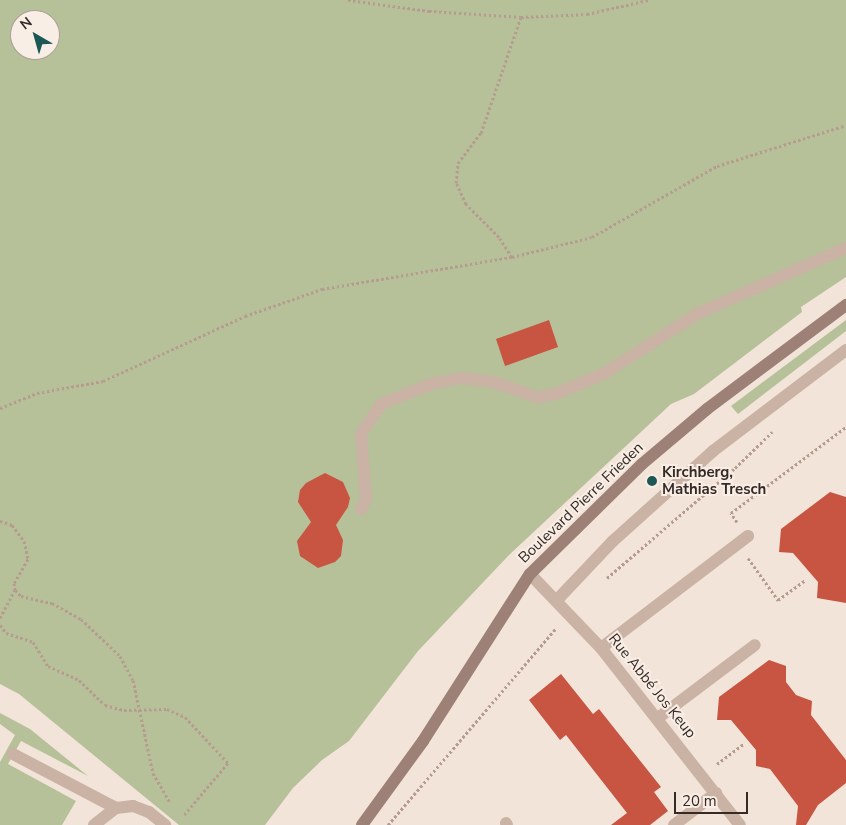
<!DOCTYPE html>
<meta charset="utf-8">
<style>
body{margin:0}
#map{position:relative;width:846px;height:825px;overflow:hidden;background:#f2e4d9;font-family:"Nunito Sans",sans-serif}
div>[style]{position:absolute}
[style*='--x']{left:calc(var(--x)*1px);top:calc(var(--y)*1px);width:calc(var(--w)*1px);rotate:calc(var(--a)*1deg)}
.green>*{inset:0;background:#b7c199}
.building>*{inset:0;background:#c75541}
.path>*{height:3px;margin-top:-1.5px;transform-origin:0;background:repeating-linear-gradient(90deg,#b59c8f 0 2.5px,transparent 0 5px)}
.lane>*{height:12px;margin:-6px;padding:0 6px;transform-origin:6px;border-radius:6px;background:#cab2a5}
.street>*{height:12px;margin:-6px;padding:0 6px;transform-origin:6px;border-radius:6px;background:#cab2a5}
.secondary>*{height:12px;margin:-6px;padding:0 6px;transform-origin:6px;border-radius:6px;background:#9d8177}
.dots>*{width:14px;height:14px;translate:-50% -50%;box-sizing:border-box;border:2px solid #f9eee5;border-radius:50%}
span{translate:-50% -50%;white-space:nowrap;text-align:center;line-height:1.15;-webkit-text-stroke:4px #f9eee5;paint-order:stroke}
.poi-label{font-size:15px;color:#352a26;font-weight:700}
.left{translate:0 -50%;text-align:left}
.street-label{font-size:15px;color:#352a26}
.north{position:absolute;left:10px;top:10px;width:50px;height:50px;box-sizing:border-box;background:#f9eee5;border:1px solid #aba099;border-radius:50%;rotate:322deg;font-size:14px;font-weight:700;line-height:20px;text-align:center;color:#352a26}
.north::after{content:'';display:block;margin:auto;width:18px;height:22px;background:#1c5755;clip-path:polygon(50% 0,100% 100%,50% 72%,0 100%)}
.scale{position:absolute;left:674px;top:792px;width:74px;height:22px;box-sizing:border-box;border:2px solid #352a26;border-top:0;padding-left:6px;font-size:15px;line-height:18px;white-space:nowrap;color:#352a26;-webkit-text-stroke:4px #f9eee5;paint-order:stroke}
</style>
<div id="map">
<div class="green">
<div style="clip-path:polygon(evenodd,0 0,846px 0,846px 277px,801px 307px,802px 312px,694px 394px,671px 404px,509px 555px,418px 651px,349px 741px,322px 760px,293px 788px,265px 825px,179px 825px,19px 694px,0 684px,0 0,20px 20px,50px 20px,50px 50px,20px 50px,20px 20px)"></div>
<div style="clip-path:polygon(846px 320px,846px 331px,738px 414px,731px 406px)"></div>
<div style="clip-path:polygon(0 713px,30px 729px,88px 776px,21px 741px,8px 764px,76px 801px,62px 825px,0 825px,0 762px,15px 735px,0 724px)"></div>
</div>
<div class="building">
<div style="clip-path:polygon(549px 320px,558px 347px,505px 366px,496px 339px)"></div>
<div style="clip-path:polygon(325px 473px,343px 482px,350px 498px,348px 507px,336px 525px,343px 540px,341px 556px,335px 562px,318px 568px,300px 556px,297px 541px,311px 522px,298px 502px,300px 490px,306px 483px)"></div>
<div style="clip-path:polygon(830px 492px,846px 497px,846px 603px,817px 598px,818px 582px,793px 553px,779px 552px,781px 529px)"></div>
<div style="clip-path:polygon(769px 660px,786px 666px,786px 682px,796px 695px,812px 701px,811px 715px,846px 760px,846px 783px,818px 805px,806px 825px,796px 825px,798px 806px,770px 769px,756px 766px,756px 750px,731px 720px,717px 720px,719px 697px)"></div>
<div style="clip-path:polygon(561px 674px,593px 714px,599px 709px,661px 787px,654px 792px,668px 811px,650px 825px,611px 825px,627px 813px,566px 735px,560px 740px,529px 700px)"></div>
</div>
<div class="path">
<div style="--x:348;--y:0;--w:82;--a:7.7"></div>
<div style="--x:429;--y:11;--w:92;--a:3.7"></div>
<div style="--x:521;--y:17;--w:66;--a:-2.6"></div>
<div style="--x:587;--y:14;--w:63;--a:-12.9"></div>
<div style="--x:512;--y:257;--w:24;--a:-123"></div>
<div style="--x:499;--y:237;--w:47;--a:-135"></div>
<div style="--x:466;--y:204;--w:23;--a:-115"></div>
<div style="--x:456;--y:183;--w:20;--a:-84"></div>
<div style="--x:458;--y:163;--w:38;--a:-53"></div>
<div style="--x:481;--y:133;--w:123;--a:-71"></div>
<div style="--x:0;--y:408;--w:40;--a:-22"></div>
<div style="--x:37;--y:393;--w:67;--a:-10.3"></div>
<div style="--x:103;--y:381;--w:156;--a:-24.6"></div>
<div style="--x:245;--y:316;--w:82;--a:-19.3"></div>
<div style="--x:322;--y:289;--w:193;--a:-9.6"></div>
<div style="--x:512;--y:257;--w:82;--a:-14"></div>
<div style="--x:592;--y:237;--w:144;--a:-29.6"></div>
<div style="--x:717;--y:166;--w:135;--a:-17.6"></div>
<div style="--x:0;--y:521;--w:13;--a:18"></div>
<div style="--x:12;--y:525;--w:20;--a:53"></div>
<div style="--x:24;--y:541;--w:18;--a:77"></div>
<div style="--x:28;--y:559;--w:28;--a:120"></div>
<div style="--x:14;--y:583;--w:7;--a:82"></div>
<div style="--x:15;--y:590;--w:8;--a:45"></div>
<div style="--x:21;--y:596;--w:32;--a:13"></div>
<div style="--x:52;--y:603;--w:33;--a:29"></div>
<div style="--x:81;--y:619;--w:54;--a:43.5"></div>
<div style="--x:120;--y:656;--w:27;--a:62"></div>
<div style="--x:133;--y:680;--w:95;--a:77.9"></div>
<div style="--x:153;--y:773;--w:34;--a:60"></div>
<div style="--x:737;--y:522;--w:11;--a:-124"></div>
<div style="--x:731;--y:513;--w:144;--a:-36.8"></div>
<div style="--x:748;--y:558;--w:52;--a:54.5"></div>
<div style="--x:778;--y:600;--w:34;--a:-36"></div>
<div style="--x:607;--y:578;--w:169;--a:-40.7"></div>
<div style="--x:735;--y:468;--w:52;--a:-44.2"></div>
<div style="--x:0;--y:618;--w:32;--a:-62"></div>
<div style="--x:0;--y:625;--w:10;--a:53"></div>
<div style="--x:6;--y:633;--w:28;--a:18"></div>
<div style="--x:33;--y:642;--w:28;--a:58"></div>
<div style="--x:48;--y:666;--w:34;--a:24"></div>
<div style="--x:79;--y:680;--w:36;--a:44"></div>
<div style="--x:105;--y:705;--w:20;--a:15"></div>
<div style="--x:124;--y:710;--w:43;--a:-1.3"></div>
<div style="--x:167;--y:709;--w:20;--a:24"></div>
<div style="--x:185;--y:717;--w:63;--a:46.9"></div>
<div style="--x:228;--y:763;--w:70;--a:130.3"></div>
<div style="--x:717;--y:764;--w:34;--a:-37"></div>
<div style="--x:388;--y:825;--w:259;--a:-49.5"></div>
</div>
<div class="lane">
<div style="--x:361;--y:509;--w:11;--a:-63"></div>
<div style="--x:366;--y:499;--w:65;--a:-94.4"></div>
<div style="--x:361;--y:434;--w:36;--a:-56"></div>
<div style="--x:381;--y:404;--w:57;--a:-21.6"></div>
<div style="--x:434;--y:383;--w:27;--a:-10"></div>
<div style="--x:461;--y:378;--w:32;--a:7"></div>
<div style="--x:493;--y:382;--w:46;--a:18.8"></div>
<div style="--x:537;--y:397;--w:19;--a:-9"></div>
<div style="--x:556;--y:394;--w:53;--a:-23.2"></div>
<div style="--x:605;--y:373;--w:112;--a:-32.6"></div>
<div style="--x:699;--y:313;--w:161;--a:-23.9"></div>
<div style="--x:557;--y:600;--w:81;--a:-46.5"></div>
<div style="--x:613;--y:541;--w:135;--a:-42"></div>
<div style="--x:713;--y:451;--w:167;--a:-37.2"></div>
<div style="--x:601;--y:648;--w:185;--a:-37.3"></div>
<div style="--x:658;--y:718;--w:121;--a:-37"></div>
<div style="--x:13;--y:754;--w:116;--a:27.7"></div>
<div style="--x:506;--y:823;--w:2;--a:63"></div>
<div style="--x:674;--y:825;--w:53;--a:-37.3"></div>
</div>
<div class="street">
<div style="--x:530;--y:574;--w:103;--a:46.2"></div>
<div style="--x:601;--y:648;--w:225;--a:51.9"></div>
<div style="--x:94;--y:825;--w:28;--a:-38"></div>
<div style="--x:116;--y:808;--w:17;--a:-7"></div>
<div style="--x:133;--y:806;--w:17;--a:21"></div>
<div style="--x:149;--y:812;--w:21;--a:39"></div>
</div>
<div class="secondary">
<div style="--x:362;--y:825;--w:104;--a:-54"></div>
<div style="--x:423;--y:741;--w:198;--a:-57.4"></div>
<div style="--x:530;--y:574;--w:157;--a:-44.5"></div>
<div style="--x:642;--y:464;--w:85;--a:-40.2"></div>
<div style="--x:707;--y:409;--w:174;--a:-36.8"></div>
</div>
<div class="dots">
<div style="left:652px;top:481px;background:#1c5755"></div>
</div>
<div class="poi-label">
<span class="left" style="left:662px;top:481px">Kirchberg,<br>Mathias Tresch</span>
</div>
<div class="street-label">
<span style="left:581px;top:503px;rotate:-44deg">Boulevard Pierre Frieden</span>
<span style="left:652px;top:686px;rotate:51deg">Rue Abbé Jos Keup</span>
</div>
<div class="north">N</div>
<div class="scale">20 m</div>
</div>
